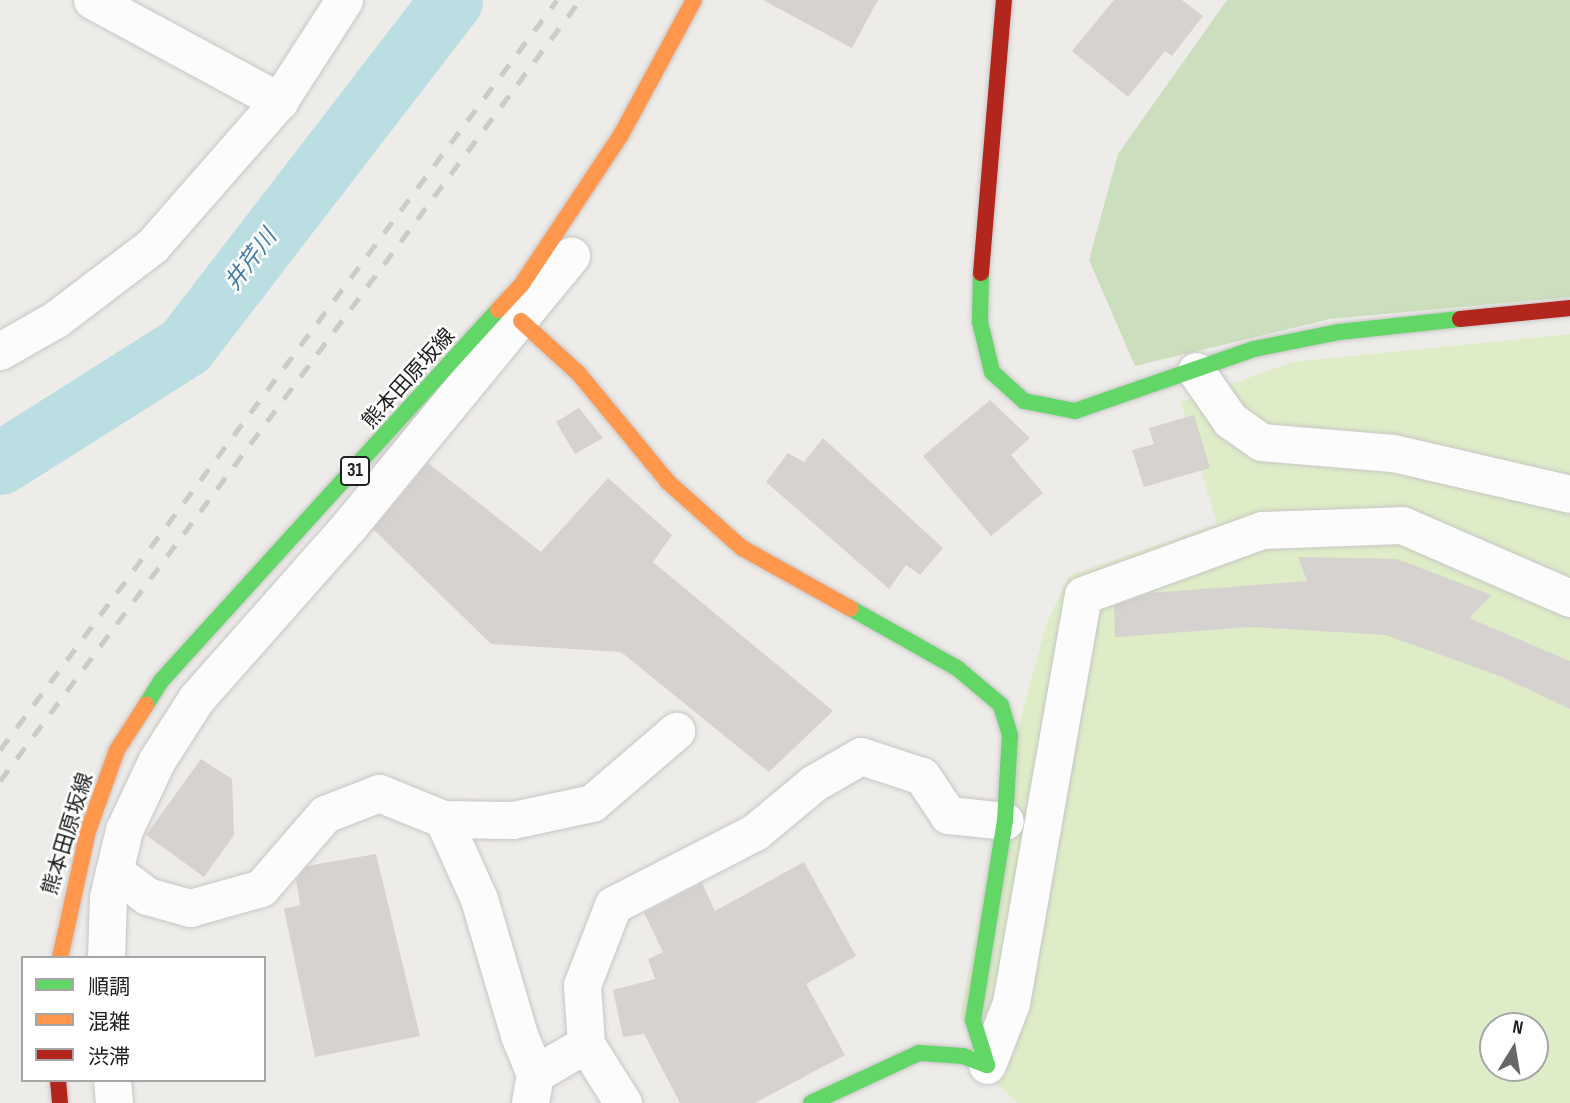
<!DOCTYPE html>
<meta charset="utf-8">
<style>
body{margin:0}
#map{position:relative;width:1570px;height:1103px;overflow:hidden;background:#eeece9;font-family:"Sofia Sans Condensed","Noto Sans JP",sans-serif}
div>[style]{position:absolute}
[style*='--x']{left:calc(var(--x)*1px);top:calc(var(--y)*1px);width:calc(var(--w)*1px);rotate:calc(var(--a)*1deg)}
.grass>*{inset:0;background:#deedc7}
.forest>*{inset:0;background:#cbdebd}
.river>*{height:63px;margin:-31.5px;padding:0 31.5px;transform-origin:31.5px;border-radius:31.5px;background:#bbdee3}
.building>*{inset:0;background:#d5d2d0}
.roads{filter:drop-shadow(0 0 2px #c7c6c5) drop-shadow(0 0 2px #c7c6c5)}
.street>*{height:37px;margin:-18.5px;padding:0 18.5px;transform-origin:18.5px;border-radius:18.5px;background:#fcfcfc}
.fast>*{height:16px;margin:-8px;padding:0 8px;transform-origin:8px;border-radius:8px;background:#63d668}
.slow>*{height:16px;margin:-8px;padding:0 8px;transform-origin:8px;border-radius:8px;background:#ff974d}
.jam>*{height:16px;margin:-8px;padding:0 8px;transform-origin:8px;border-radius:8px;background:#b3261e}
.rail>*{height:5px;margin-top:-2.5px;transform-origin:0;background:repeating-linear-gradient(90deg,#cbcbca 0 14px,transparent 0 28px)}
span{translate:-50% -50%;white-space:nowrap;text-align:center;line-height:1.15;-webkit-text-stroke:5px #fff;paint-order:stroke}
.shield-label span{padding:2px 5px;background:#fff;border:2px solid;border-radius:5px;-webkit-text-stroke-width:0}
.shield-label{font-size:19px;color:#202020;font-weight:700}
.street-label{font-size:21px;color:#202020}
.water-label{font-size:23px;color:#427ca6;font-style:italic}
.legend{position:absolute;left:21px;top:956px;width:245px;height:126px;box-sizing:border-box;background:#fff;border:2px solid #a6a6a6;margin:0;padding:9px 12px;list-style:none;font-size:21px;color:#202020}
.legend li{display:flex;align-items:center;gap:14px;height:35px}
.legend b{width:35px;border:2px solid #a6a6a6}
.north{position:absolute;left:1479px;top:1012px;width:70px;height:70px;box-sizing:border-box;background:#fff;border:2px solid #a6a6a6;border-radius:50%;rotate:11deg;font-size:19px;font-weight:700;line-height:28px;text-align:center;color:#202020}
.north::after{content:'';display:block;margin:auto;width:24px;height:32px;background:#686766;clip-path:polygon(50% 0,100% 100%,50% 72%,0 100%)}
</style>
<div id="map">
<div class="grass">
<div style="clip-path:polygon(evenodd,1570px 334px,1570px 1103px,1018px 1103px,997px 1084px,960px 1016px,1012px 750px,1046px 625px,1069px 576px,1217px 524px,1181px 402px,1292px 362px,1570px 334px,1493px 1026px,1535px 1026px,1535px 1068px,1493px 1068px,1493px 1026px)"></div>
</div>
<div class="forest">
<div style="clip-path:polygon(1227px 0,1570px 0,1570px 297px,1330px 319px,1135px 366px,1089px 260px,1118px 154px)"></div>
</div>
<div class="river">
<div style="--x:0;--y:463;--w:219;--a:-32.3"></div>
<div style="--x:185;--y:346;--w:436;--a:-52.4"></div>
</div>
<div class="building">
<div style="clip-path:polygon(763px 0,878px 0,852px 48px)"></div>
<div style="clip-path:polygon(1114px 0,1182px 0,1203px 16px,1172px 56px,1165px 51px,1128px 97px,1072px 51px)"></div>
<div style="clip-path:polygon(990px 400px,1030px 438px,1011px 455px,1043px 493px,991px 536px,923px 456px)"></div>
<div style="clip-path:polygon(579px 408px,603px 438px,575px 454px,556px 422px)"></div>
<div style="clip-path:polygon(1194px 415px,1210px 468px,1144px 487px,1132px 450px,1154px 444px,1149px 428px)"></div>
<div style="clip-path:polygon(823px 438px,943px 548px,920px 575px,906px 565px,889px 589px,766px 482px,788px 453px,804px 462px)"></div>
<div style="clip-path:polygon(428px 463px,541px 552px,608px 478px,672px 535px,653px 562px,833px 711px,769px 772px,621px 652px,491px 644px,373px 529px)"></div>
<div style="clip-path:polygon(1298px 557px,1397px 559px,1492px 595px,1469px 618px,1570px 661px,1570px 709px,1502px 677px,1386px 635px,1253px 627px,1115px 637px,1114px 606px,1150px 593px,1307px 581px)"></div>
<div style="clip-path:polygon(201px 759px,232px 779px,234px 835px,204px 877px,146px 835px)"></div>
<div style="clip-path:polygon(376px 854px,420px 1036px,315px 1057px,284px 909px,300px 905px,296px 880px,307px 866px)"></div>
<div style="clip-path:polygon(804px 862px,856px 956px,806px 984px,845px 1055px,755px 1103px,680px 1103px,644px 1034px,623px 1037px,613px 990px,655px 979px,648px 959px,663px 952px,644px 913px,702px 883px,715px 911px)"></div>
</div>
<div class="roads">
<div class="street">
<div style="--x:92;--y:0;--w:213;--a:28.4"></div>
<div style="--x:0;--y:351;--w:64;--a:-29.7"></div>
<div style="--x:56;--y:319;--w:121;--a:-37.2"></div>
<div style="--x:152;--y:246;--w:193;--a:-48.8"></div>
<div style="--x:279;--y:101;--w:120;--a:-57.2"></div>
<div style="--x:1196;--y:371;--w:60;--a:55.2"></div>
<div style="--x:1230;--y:420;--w:38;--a:35"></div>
<div style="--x:1261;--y:442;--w:132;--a:4.8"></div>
<div style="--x:1393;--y:453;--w:182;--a:13"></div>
<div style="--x:443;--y:819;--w:70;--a:0.8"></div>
<div style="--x:513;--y:820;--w:81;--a:-12.1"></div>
<div style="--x:592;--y:803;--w:111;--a:-40.6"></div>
<div style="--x:114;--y:871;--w:41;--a:37.1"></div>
<div style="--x:147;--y:896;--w:45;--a:15.6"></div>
<div style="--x:190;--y:908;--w:74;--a:-15.7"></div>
<div style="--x:261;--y:888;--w:98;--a:-49.1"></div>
<div style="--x:325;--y:814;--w:58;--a:-21.3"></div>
<div style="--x:379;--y:793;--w:69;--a:22.1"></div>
<div style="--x:443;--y:819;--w:88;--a:65.8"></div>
<div style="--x:479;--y:899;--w:142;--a:73.6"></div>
<div style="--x:519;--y:1035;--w:42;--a:67.7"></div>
<div style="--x:535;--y:1074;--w:29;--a:100"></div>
<div style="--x:106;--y:958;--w:61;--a:-88.1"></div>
<div style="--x:108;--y:897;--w:69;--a:-76.6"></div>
<div style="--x:124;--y:830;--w:77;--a:-64.8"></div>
<div style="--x:157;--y:760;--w:72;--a:-57.4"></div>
<div style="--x:196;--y:699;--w:231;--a:-48.5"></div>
<div style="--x:349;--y:526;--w:350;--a:-50.6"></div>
<div style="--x:586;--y:1044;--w:59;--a:-93.9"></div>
<div style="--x:582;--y:985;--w:86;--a:-68.8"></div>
<div style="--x:613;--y:905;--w:160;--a:-27.2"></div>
<div style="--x:755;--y:832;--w:77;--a:-39.7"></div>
<div style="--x:814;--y:783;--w:54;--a:-29.9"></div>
<div style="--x:861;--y:756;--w:64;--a:18.2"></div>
<div style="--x:922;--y:776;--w:47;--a:56.3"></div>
<div style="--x:948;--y:815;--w:57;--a:6"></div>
<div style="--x:987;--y:1065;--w:66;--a:-68.8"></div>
<div style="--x:1011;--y:1003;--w:414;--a:-80"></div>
<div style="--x:1083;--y:595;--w:190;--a:-20"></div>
<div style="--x:1262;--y:530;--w:140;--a:-2"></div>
<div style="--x:1402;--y:525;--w:183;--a:23.5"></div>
<div style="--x:535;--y:1074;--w:59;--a:-30.5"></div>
<div style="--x:586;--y:1044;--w:70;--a:57.9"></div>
<div style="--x:112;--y:1080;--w:23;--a:85"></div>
</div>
<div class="fast">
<div style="--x:981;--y:273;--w:49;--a:91.2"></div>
<div style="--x:980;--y:322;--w:51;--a:76.5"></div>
<div style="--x:992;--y:372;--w:43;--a:42.2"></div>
<div style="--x:1024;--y:401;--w:52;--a:11.1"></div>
<div style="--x:1075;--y:411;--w:189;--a:-19.1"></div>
<div style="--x:1254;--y:349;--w:87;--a:-11.3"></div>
<div style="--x:1339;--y:332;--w:122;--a:-6.1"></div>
<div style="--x:146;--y:705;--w:28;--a:-58"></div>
<div style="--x:161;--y:681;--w:501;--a:-47.75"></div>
<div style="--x:811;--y:1103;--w:119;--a:-24.8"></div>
<div style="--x:919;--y:1053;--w:44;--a:3.9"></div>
<div style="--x:963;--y:1056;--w:26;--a:21"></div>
<div style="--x:987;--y:1065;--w:47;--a:-107.3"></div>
<div style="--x:973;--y:1020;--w:202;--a:-80.9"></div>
<div style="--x:1005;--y:821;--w:86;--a:-86.7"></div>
<div style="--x:1010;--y:735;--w:31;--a:-107"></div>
<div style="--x:1001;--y:705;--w:57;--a:-139.9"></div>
<div style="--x:957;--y:668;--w:123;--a:-150.7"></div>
</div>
<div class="slow">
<div style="--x:498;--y:310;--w:35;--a:-47"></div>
<div style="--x:522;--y:284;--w:179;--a:-56.4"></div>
<div style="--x:621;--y:135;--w:153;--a:-61.6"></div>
<div style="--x:521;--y:321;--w:79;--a:42.4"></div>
<div style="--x:579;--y:374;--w:140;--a:50.5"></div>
<div style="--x:668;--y:482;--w:99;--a:41.7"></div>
<div style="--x:742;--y:548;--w:124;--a:29.1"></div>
<div style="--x:60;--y:958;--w:130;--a:-77.6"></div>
<div style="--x:88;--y:831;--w:86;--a:-70.3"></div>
<div style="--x:117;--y:750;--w:54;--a:-57.2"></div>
</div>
<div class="jam">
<div style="--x:981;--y:273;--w:274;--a:-85.2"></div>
<div style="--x:1460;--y:319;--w:111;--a:-5.7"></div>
<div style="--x:58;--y:1080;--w:23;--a:85"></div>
</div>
</div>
<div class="rail">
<div style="--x:0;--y:750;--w:934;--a:-53.4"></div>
<div style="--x:0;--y:781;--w:973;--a:-53.4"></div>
</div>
<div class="shield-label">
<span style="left:355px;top:471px">31</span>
</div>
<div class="street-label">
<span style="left:409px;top:379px;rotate:-48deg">熊本田原坂線</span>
<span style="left:68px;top:834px;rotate:-73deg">熊本田原坂線</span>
</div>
<div class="water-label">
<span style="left:251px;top:260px;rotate:-53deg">井芹川</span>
</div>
<ul class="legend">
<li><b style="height:9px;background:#63d668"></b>順調</li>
<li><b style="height:9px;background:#ff974d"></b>混雑</li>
<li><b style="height:9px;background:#b3261e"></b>渋滞</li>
</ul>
<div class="north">N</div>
</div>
